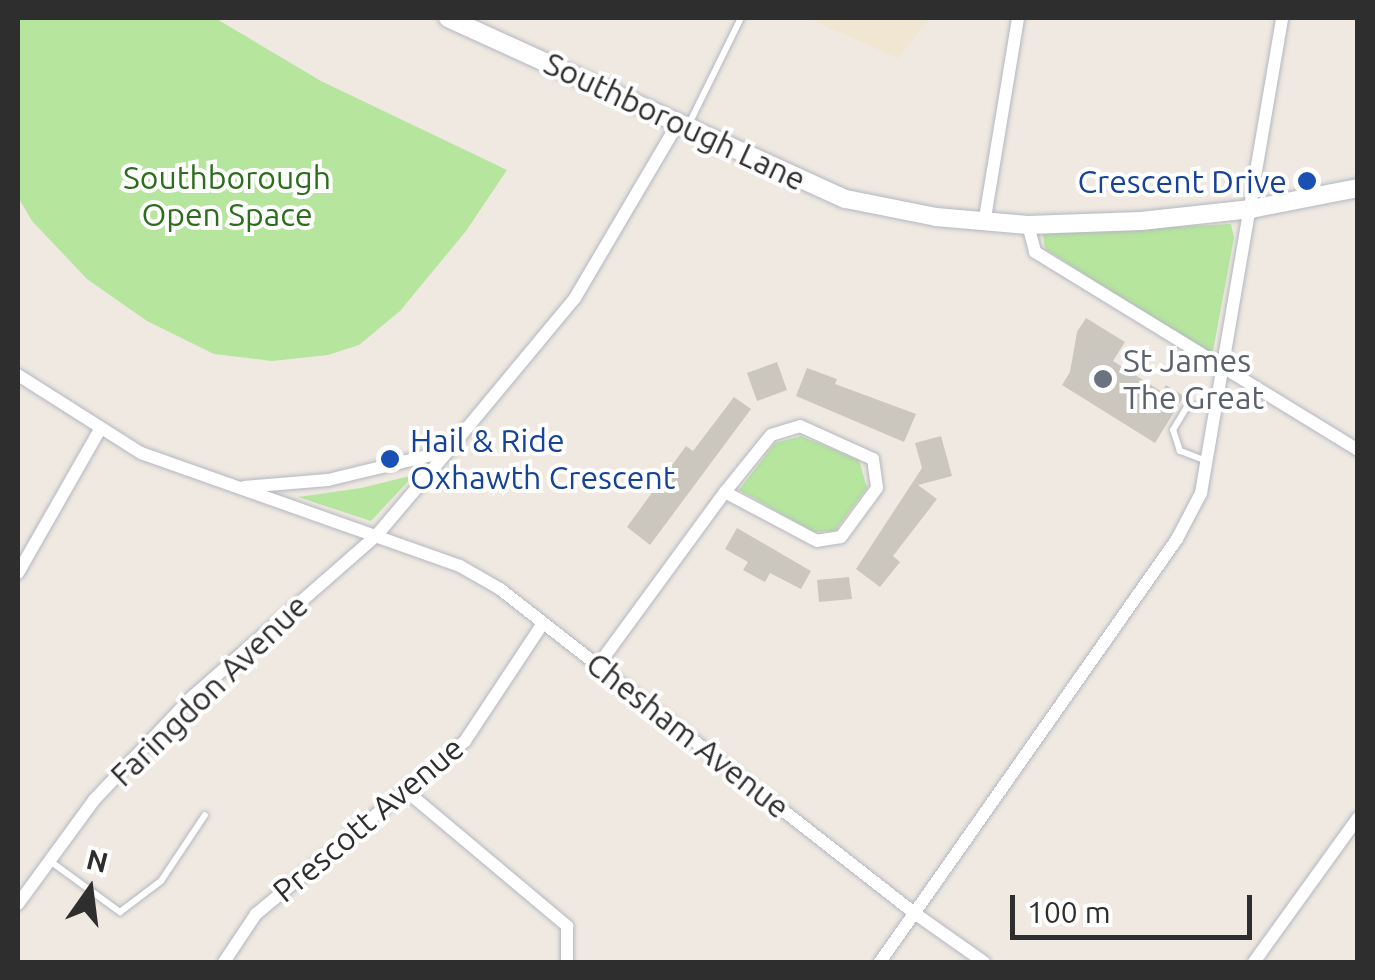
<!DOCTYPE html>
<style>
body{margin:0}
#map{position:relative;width:1375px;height:980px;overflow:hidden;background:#efe9e1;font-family:Ubuntu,sans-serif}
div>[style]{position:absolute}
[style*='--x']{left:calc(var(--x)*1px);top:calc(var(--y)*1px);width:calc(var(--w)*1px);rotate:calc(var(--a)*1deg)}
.education>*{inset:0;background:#f0e6d1}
.green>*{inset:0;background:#b6e59e}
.building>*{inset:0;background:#cbc7bf}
.roads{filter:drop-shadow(0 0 2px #b4b7c1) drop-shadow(0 0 2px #b4b7c1)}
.lane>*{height:6px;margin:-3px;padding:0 3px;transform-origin:3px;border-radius:3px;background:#fff}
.street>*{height:12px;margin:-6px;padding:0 6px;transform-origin:6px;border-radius:6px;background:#fff}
.secondary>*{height:18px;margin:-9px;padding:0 9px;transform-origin:9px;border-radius:9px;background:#fff}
.dots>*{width:28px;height:28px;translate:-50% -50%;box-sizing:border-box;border:5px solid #fff;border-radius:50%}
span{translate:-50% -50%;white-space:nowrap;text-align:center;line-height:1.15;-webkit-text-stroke:8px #fff;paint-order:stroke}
.street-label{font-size:32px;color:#2e2e2e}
.park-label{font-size:32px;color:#2c6e1b}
.transit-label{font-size:32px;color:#164399}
.right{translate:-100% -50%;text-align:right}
.left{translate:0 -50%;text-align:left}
.worship-label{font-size:32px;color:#5b616d}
.frame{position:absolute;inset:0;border:20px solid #2e2e2e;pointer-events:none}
.north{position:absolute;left:40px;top:840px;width:100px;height:100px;-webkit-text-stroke:8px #fff;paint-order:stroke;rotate:14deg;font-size:28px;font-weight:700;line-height:40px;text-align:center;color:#2e2e2e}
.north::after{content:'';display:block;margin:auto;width:35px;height:45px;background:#2e2e2e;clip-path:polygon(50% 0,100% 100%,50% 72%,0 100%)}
.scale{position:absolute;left:1010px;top:895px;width:242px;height:45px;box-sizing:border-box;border:5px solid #2e2e2e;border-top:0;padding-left:12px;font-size:30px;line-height:35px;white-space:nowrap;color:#2e2e2e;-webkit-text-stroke:8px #fff;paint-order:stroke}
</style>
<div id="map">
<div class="education">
<div style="clip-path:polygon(808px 18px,930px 18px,898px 58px)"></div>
</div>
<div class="green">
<div style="clip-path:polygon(18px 18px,215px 18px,321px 81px,507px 170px,466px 231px,400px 311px,359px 345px,328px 355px,272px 361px,214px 354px,147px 321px,87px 279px,32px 221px,18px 197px)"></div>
<div style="clip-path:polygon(1231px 224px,1234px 238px,1212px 356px,1045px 249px,1043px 234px)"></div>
<div style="clip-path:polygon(801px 436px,859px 460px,867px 488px,835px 531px,814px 532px,739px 490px,775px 443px)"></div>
<div style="clip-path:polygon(414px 475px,371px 521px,298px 497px,361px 488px)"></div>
</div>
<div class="building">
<div style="clip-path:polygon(1086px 318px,1125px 342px,1113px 361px,1162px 392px,1166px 385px,1184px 396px,1155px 443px,1062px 385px,1070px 372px,1077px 332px)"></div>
<div style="clip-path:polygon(777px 362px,787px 390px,757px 401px,747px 373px)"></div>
<div style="clip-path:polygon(807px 368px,837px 379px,835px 384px,916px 414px,904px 442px,796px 396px)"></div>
<div style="clip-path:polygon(734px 397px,751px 409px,650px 545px,627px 527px,686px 446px,693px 451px)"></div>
<div style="clip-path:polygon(941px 436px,952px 476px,918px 485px,937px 499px,893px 556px,900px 562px,880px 587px,856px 569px,922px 468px,915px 443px)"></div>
<div style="clip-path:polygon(737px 528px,811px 571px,801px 589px,770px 573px,765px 582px,743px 570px,748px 562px,725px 549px)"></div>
<div style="clip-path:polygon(849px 577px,852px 599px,819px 602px,817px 580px)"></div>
</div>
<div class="roads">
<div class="lane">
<div style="--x:689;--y:124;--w:118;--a:-63.9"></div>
<div style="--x:1204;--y:460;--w:26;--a:-159"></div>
<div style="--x:1180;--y:451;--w:22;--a:-108"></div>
<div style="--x:1173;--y:430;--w:27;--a:-59"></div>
<div style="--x:1187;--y:407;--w:28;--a:-4"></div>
<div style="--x:50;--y:861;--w:87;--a:36.1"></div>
<div style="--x:120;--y:912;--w:51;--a:-37.1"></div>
<div style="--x:161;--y:881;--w:79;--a:-56.3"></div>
</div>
<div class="street">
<div style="--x:984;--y:224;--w:209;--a:-80.6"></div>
<div style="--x:1028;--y:225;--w:28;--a:75"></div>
<div style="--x:1035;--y:252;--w:379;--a:31.5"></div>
<div style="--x:18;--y:375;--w:146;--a:32.4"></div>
<div style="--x:141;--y:453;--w:338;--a:19.5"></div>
<div style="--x:460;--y:566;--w:46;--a:29.9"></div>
<div style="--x:500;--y:589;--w:524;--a:38.03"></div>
<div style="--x:913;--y:912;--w:87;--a:35.2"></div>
<div style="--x:244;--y:487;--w:84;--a:-4.8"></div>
<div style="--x:328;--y:480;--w:123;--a:-13.6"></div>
<div style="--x:18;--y:573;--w:163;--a:-60.3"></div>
<div style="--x:599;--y:664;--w:213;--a:-53.8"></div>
<div style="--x:725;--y:492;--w:73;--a:-51.1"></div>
<div style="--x:771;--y:435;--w:30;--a:-17"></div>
<div style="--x:800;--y:426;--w:80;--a:24.3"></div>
<div style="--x:873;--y:459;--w:29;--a:82"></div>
<div style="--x:877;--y:488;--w:61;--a:126.3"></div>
<div style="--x:841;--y:537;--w:24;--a:171"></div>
<div style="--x:817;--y:541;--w:104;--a:-152"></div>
<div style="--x:405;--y:790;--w:212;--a:40"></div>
<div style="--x:567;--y:926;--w:36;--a:90"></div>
<div style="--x:18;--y:904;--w:129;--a:-53.8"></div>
<div style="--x:94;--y:800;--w:142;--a:-46.4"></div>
<div style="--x:192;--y:697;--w:244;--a:-41.2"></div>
<div style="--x:376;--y:536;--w:111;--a:-49.7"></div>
<div style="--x:448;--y:451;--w:199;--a:-50.3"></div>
<div style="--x:575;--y:298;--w:203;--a:-59.5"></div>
<div style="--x:224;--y:962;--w:58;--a:-56.3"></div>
<div style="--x:256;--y:914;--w:271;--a:-39.6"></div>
<div style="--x:465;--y:741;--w:141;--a:-56.5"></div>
<div style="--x:880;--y:962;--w:517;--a:-54.93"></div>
<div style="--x:1177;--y:539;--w:52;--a:-62.4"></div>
<div style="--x:1201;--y:493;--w:482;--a:-80.3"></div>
<div style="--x:1254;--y:962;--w:178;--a:-54.2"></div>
</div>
<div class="secondary">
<div style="--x:448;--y:18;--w:437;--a:24.5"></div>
<div style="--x:846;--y:199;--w:92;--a:11.3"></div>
<div style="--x:936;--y:217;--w:92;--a:5"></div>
<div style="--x:1028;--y:225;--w:113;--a:-2"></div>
<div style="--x:1141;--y:221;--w:111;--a:-6.2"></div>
<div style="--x:1251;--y:209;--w:109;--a:-11.1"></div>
</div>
</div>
<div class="dots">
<div style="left:1307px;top:181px;background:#1a4fb4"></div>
<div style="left:1103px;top:379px;background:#6b7280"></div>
<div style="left:390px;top:459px;background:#1a4fb4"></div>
</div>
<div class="street-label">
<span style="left:675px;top:121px;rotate:25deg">Southborough Lane</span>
<span style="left:209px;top:690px;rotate:-44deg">Faringdon Avenue</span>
<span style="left:688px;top:735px;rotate:38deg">Chesham Avenue</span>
<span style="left:368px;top:819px;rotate:-40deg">Prescott Avenue</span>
</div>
<div class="park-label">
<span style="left:227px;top:196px">Southborough<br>Open Space</span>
</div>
<div class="transit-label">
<span class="right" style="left:1287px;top:181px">Crescent Drive</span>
<span class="left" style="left:410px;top:459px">Hail &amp; Ride<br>Oxhawth Crescent</span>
</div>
<div class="worship-label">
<span class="left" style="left:1123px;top:379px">St James<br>The Great</span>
</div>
<div class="frame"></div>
<div class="north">N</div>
<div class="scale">100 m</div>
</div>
